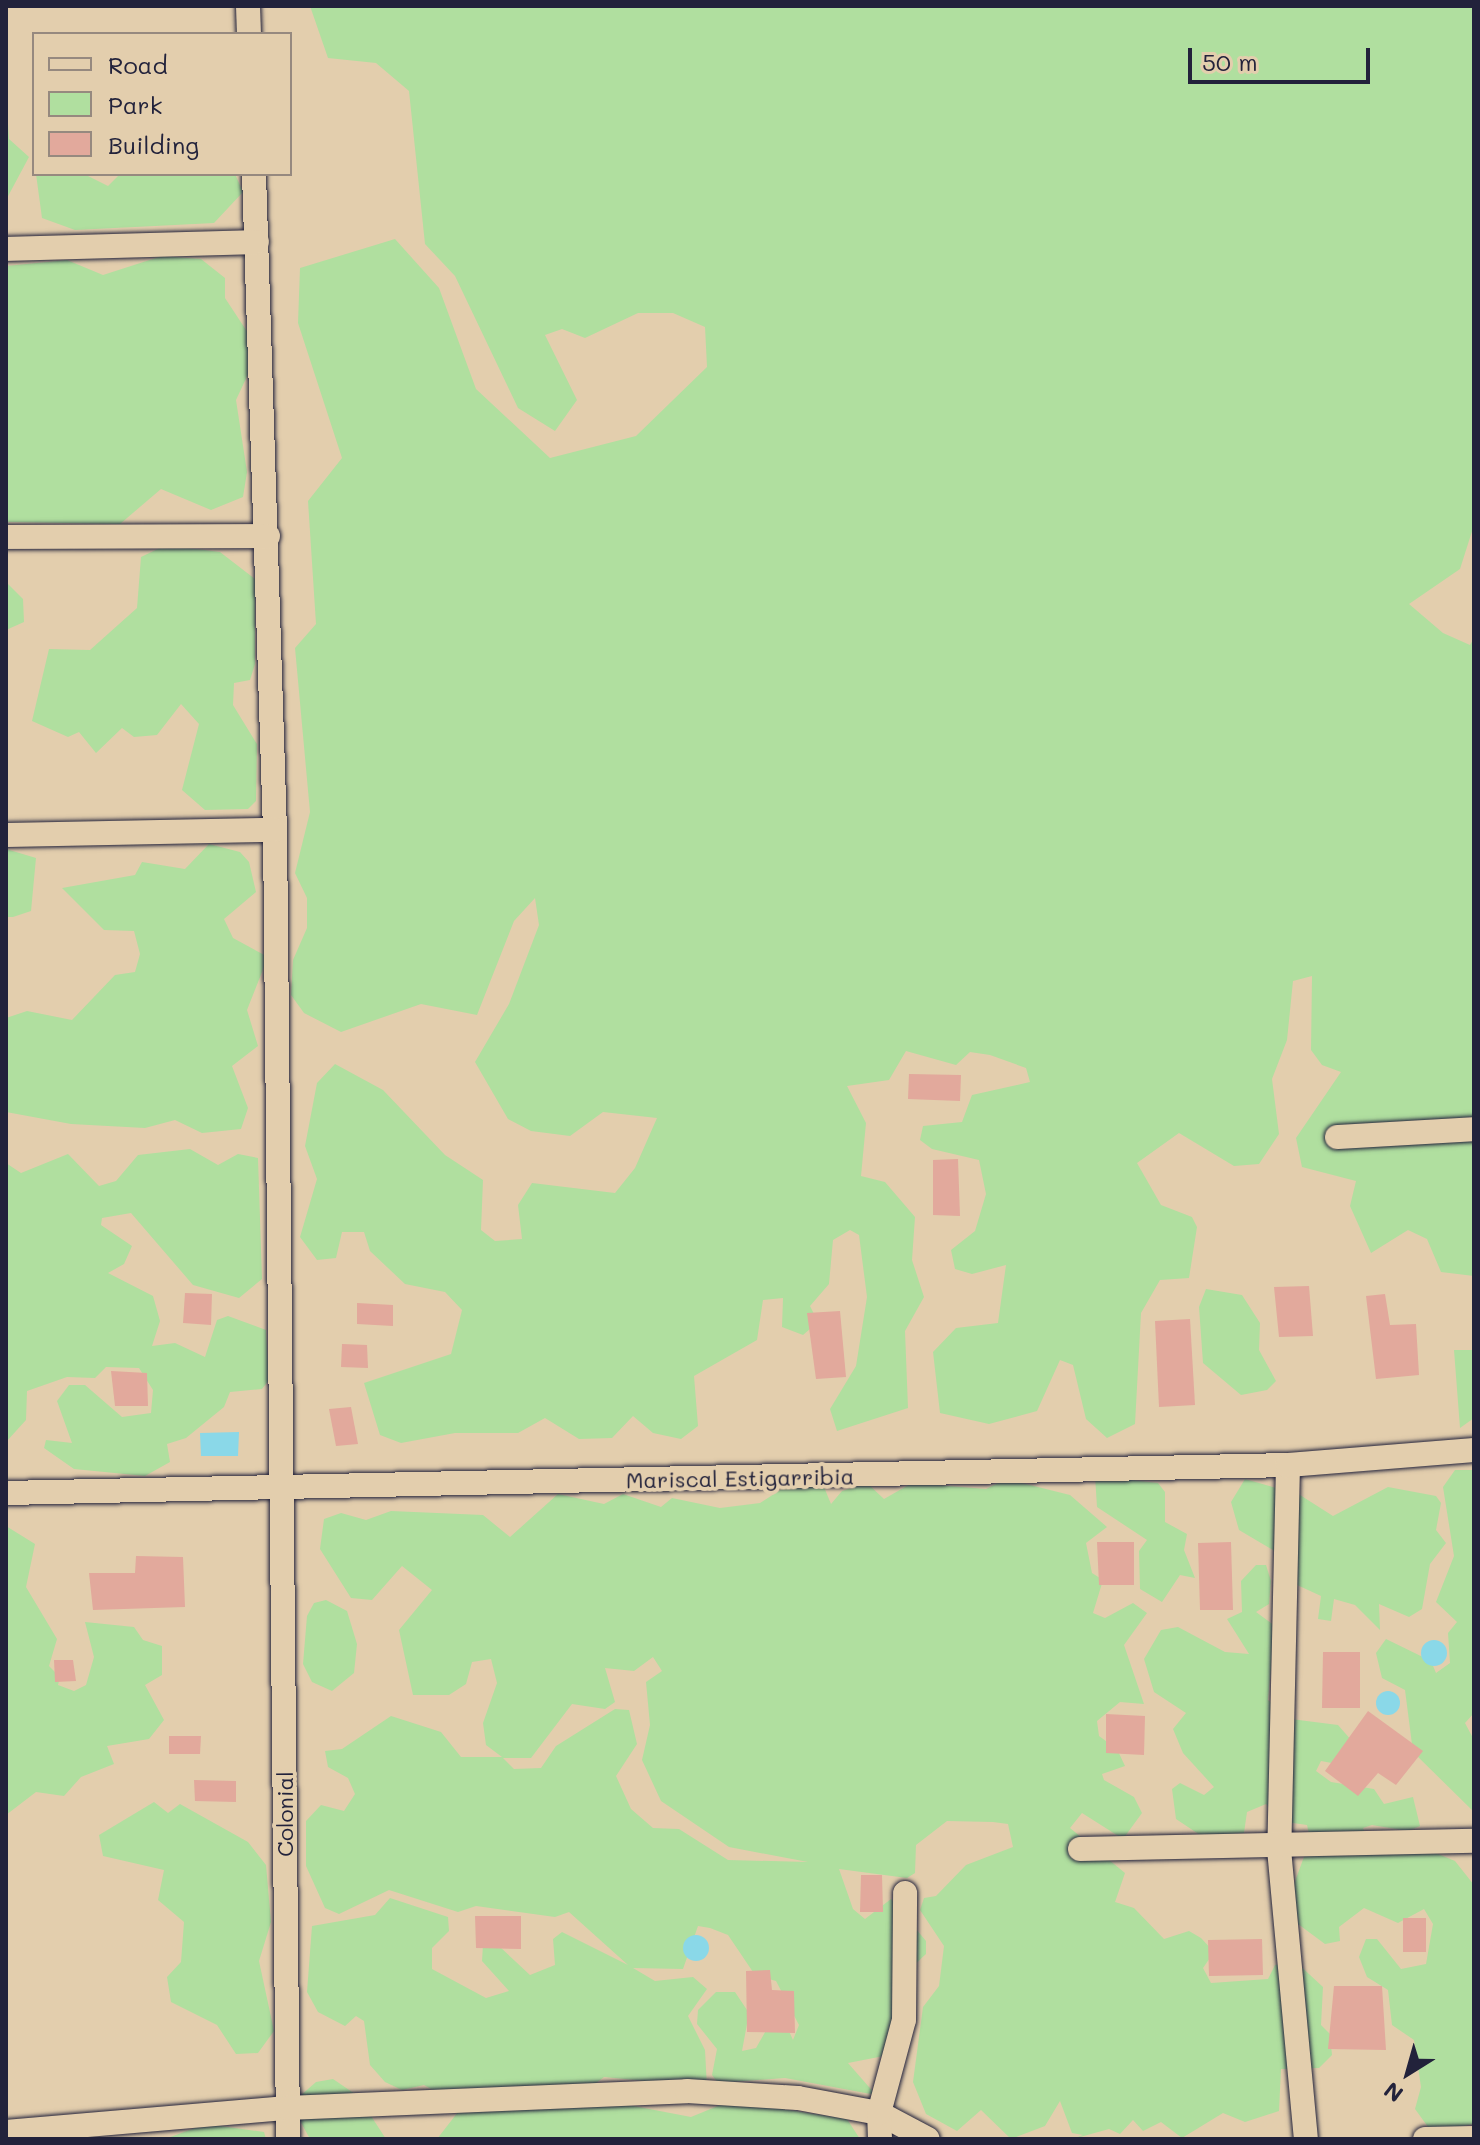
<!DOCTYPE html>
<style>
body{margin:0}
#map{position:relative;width:1480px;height:2145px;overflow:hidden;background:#e3cead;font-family:Mali,sans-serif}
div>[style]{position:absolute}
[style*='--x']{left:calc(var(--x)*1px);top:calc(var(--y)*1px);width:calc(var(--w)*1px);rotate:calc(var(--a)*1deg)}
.green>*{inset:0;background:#b0df9f}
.water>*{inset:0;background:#8ad8e8}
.round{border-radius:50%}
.building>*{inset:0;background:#e2a99c}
.roads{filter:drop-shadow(0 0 2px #22223b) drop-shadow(0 0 2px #22223b)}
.minor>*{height:24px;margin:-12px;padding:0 12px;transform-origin:12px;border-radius:12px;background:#e3cead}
span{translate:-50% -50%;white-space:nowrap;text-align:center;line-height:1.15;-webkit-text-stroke:8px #e3cead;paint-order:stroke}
.street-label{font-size:22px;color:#22223b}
.frame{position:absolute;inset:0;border:8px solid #22223b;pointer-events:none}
.legend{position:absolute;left:32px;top:32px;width:260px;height:144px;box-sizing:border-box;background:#e3cead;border:2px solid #96897f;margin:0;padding:10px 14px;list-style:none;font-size:24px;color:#22223b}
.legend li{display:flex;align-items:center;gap:16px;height:40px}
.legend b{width:40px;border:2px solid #96897f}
.north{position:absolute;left:1368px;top:2033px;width:80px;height:80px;-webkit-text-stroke:6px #e3cead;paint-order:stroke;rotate:217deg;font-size:22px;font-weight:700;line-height:32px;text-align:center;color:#22223b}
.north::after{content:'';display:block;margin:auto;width:28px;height:36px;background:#22223b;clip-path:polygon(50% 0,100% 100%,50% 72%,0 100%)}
.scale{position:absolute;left:1188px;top:48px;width:182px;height:36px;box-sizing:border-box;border:4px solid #22223b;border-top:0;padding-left:10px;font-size:24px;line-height:28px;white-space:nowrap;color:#22223b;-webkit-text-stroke:6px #e3cead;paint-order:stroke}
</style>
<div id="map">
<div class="green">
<div style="clip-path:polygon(310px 6px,1474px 6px,1474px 525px,1460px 569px,1409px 604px,1443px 633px,1470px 645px,1474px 638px,1474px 1276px,1441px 1272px,1427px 1239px,1408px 1230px,1371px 1253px,1350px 1206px,1356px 1181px,1302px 1167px,1296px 1138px,1341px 1072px,1322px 1065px,1311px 1050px,1312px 976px,1293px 981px,1287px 1040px,1272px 1079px,1279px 1134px,1259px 1164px,1234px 1166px,1179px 1133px,1137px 1163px,1161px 1205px,1192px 1217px,1197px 1227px,1189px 1278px,1160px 1280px,1141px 1313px,1135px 1424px,1107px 1438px,1086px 1419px,1073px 1365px,1060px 1360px,1037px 1411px,989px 1424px,940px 1413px,933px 1352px,956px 1328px,998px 1323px,1006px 1265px,972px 1274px,955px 1269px,951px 1250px,975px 1231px,986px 1194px,979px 1160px,932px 1149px,920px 1140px,923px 1126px,962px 1122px,972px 1095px,1030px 1082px,1026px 1068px,990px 1055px,970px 1052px,956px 1065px,906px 1051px,889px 1080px,847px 1086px,866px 1123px,861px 1176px,885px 1182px,915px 1217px,912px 1260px,924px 1297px,905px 1331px,908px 1408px,837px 1431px,830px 1409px,856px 1366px,867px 1297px,859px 1235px,850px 1230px,833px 1240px,829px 1284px,810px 1306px,818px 1322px,803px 1335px,782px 1327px,783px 1298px,763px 1300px,757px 1340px,694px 1376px,698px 1426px,681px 1439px,653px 1433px,633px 1416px,612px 1438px,579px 1439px,545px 1418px,518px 1433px,455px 1433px,401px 1443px,380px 1435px,364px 1383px,451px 1354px,462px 1310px,445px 1292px,405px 1284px,370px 1251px,364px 1232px,342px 1232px,336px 1258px,317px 1260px,300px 1237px,317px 1179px,305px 1146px,317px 1083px,335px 1064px,383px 1090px,445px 1155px,483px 1180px,481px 1230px,495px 1241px,522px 1239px,518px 1205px,532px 1183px,615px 1193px,635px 1168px,657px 1118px,603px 1112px,570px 1136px,531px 1131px,508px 1119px,475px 1062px,509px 1004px,539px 925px,535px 898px,514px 921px,477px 1015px,421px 1004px,341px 1032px,304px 1013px,291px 995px,293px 960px,307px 928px,307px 898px,295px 873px,310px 812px,295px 648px,316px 624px,308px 501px,342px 458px,298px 323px,300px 268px,395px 239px,439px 288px,476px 389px,550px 458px,636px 436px,707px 367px,705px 327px,673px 313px,638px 313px,585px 338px,562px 329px,545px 335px,577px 400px,555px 431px,518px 408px,455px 276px,425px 244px,409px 91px,376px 63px,328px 58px)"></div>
<div style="clip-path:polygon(6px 94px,9px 139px,29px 157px,6px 200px)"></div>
<div style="clip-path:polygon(36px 174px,84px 174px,108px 186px,120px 174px,235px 174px,243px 192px,214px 223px,75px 230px,42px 218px)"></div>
<div style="clip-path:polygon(162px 256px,201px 259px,225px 278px,225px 298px,252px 339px,250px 370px,236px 400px,247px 472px,243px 497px,211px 510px,161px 489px,120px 524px,6px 522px,6px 266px,67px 260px,103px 275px)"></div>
<div style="clip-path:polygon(166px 545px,220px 552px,255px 579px,255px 664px,250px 680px,234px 683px,233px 705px,257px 744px,256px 801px,248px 809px,205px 810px,182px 790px,199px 724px,181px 704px,157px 735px,134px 737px,122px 728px,96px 753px,79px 732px,68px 737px,32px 721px,49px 649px,90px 650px,137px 608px,141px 557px)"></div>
<div style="clip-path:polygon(6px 582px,23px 599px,24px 622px,6px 630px)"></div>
<div style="clip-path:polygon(209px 844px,240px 852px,249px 862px,256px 892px,224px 919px,233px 938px,268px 957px,247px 1010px,258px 1046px,232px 1066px,248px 1108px,241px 1129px,202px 1133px,175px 1120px,145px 1128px,71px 1124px,6px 1112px,6px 1018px,27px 1011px,72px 1020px,115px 975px,135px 972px,140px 954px,134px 931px,104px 930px,62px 888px,135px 875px,142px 862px,185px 869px)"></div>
<div style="clip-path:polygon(6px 849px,36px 858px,31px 911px,13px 917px,6px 917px)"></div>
<div style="clip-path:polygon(190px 1149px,218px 1165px,238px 1154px,258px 1158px,262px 1279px,239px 1298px,193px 1285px,131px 1213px,102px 1218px,101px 1225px,132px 1246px,124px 1264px,108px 1273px,153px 1296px,160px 1321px,152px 1346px,175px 1343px,205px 1357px,217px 1320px,228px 1316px,266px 1330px,269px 1380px,262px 1389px,230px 1392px,224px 1407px,186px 1438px,167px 1444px,170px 1462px,145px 1476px,74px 1469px,44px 1448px,46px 1440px,72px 1443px,57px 1401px,69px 1385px,85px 1385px,122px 1417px,151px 1413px,153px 1390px,139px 1368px,106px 1367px,95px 1378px,67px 1377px,27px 1391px,26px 1420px,6px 1442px,6px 1163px,21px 1173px,68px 1154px,99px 1186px,116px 1181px,138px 1155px)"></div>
<div style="clip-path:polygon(1206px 1289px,1242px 1295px,1260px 1323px,1259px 1350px,1276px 1381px,1267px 1390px,1241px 1395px,1203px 1363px,1199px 1307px)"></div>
<div style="clip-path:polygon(1454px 1350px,1474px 1350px,1474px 1418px,1460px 1428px)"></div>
<div style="clip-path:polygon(1455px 1470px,1474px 1470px,1474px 1713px,1465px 1723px,1474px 1740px,1474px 1812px,1413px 1752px,1405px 1690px,1382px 1678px,1376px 1653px,1386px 1639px,1431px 1661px,1436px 1673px,1450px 1663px,1448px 1633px,1457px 1622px,1436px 1602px,1454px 1556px,1443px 1487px)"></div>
<div style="clip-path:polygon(1095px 1476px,1158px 1483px,1165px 1492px,1165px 1522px,1187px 1534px,1184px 1550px,1195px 1578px,1180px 1575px,1162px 1602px,1140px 1589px,1139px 1551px,1147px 1540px,1097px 1507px)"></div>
<div style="clip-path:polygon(evenodd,1006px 1479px,1070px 1495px,1107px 1527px,1086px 1543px,1092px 1573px,1103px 1580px,1093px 1613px,1105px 1618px,1133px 1603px,1147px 1613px,1124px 1645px,1144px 1704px,1120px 1702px,1097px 1721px,1099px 1736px,1117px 1749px,1125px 1766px,1102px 1774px,1104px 1780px,1134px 1797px,1142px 1813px,1123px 1839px,1082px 1813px,1070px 1828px,1125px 1873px,1115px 1902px,1134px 1908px,1164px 1939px,1189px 1931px,1201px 1938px,1214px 1952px,1203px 1968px,1211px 1983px,1268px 1979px,1275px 1965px,1296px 1962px,1323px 1987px,1321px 2025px,1330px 2034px,1332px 2055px,1319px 2068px,1281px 2069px,1279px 2111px,1245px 2122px,1223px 2113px,1182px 2138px,1161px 2122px,1143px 2131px,1133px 2120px,1120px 2134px,1109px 2129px,1073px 2139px,1083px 2135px,1072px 2133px,1060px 2101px,1045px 2126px,1011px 2139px,981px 2110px,957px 2131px,926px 2114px,913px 2082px,923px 2007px,939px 1986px,944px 1946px,920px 1910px,924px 1898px,936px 1896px,966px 1865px,1013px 1847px,1008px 1824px,993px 1822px,947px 1821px,916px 1845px,915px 1873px,907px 1878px,839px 1869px,853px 1909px,865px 1919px,891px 1899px,926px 1941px,926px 1954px,911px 1968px,894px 2054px,848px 2063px,876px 2095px,785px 2078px,718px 2083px,712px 2075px,717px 2049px,697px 2024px,698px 2010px,716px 1992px,735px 1992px,749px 2013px,742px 2051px,756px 2048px,768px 2027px,788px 2029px,793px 2040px,799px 2025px,776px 1981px,755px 1975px,728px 1935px,710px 1928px,698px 1926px,683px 1969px,633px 1968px,655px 1981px,693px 1977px,707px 1989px,688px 2016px,705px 2050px,707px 2087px,604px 2077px,587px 2090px,460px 2105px,424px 2085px,402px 2090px,385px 2082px,370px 2065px,364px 2021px,356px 2016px,345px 2026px,318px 2012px,307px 1992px,312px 1926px,375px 1915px,390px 1898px,448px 1917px,449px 1931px,432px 1948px,432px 1969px,486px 1998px,509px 1991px,482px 1961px,483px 1945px,499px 1946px,530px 1975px,555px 1965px,553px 1939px,562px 1932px,628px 1965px,569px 1912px,555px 1917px,476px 1906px,458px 1912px,389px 1890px,339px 1914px,325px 1908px,306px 1866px,306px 1821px,321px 1805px,344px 1811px,355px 1794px,348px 1778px,328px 1767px,325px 1751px,342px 1749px,391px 1716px,441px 1732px,461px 1757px,502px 1757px,486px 1745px,483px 1723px,497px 1683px,491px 1659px,472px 1662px,466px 1684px,449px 1695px,413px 1695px,399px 1630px,432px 1590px,402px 1566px,372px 1600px,351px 1598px,320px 1549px,324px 1519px,341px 1513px,366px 1520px,391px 1511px,483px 1515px,510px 1537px,558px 1494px,604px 1504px,623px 1494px,661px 1507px,672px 1498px,720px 1508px,760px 1503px,785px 1487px,824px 1487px,831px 1504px,842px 1491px,867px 1483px,884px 1499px,912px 1483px,986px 1489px,1006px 1479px,653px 1657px,662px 1671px,646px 1682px,650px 1725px,642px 1760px,661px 1801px,729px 1847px,808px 1862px,728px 1860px,679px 1829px,653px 1828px,631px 1809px,616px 1776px,637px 1744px,629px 1710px,615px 1709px,556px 1746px,541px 1768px,514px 1769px,503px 1758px,531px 1758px,572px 1704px,605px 1709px,615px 1702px,605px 1668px,634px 1671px,653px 1657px)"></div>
<div style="clip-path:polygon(1245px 1479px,1300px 1495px,1333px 1516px,1388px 1487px,1436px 1496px,1441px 1503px,1436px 1530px,1446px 1543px,1430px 1564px,1422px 1609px,1409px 1617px,1379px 1604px,1380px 1630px,1355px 1605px,1334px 1599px,1331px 1621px,1318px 1619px,1321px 1596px,1295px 1584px,1273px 1550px,1239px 1530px,1231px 1502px)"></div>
<div style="clip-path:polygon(6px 1526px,35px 1544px,26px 1587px,57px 1639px,49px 1666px,60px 1677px,58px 1685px,74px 1691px,86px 1685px,94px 1657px,85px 1622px,134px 1627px,143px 1640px,162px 1646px,162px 1675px,145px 1685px,164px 1720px,149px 1739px,107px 1746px,114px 1764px,81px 1777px,64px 1796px,36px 1792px,6px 1815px)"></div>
<div style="clip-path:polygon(1256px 1565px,1266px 1565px,1271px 1581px,1269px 1604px,1256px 1612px,1275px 1626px,1268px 1700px,1291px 1719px,1338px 1725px,1352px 1741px,1337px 1764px,1321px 1761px,1316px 1771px,1331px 1782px,1374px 1789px,1384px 1804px,1413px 1797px,1420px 1826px,1408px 1831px,1372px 1825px,1363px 1828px,1366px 1835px,1309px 1834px,1307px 1825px,1286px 1822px,1266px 1804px,1247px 1812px,1244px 1833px,1203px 1837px,1176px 1819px,1172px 1789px,1180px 1783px,1204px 1795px,1214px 1787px,1183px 1753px,1173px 1729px,1186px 1713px,1154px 1692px,1144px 1659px,1161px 1630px,1178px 1627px,1225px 1652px,1249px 1654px,1227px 1619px,1242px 1612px,1241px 1581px)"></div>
<div style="clip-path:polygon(326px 1600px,347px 1611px,357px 1644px,354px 1673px,332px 1691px,312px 1682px,303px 1664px,307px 1616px,314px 1603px)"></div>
<div style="clip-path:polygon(154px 1802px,168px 1813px,180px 1804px,248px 1842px,266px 1865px,271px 1922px,259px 1961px,274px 2031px,258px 2053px,236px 2054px,217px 2025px,171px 2002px,167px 1977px,181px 1962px,184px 1922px,158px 1900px,164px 1870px,103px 1856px,99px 1835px)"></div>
<div style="clip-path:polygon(1426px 1849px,1455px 1861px,1474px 1885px,1474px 2124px,1431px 2131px,1415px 2109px,1421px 2087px,1414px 2040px,1392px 2025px,1388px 1990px,1367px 1977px,1359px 1957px,1366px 1939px,1377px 1939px,1401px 1969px,1426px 1964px,1433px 1924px,1424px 1909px,1398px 1923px,1364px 1908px,1339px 1927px,1340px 1941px,1325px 1944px,1298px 1924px,1293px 1887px,1305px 1854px)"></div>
<div style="clip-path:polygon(333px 2079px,358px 2096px,386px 2139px,310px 2139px,298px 2117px,299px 2097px,316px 2082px)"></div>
<div style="clip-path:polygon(730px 2101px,847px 2119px,860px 2139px,437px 2139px,458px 2112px,618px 2103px,691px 2117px)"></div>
<div style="clip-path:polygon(206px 2124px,264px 2132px,266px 2139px,165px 2139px)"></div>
</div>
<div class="water">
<div style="clip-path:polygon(239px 1432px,238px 1456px,201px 1456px,200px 1433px)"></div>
<div class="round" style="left:1421px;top:1640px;width:26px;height:26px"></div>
<div class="round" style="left:1376px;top:1691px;width:24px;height:24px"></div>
<div class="round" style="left:683px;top:1935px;width:26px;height:26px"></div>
</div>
<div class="building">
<div style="clip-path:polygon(909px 1074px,961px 1075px,960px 1101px,908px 1099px)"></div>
<div style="clip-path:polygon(958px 1159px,960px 1216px,933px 1215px,933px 1160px)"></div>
<div style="clip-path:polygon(1309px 1286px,1313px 1336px,1279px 1337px,1274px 1287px)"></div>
<div style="clip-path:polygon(185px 1293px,212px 1294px,211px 1325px,183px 1323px)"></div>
<div style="clip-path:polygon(1385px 1294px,1390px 1325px,1416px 1324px,1419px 1375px,1376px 1379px,1366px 1296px)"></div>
<div style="clip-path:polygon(357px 1303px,393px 1305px,393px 1326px,357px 1324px)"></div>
<div style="clip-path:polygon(840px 1311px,846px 1377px,816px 1379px,807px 1313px)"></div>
<div style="clip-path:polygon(1190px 1319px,1195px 1405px,1159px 1407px,1155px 1321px)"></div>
<div style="clip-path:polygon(342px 1344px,367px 1345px,368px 1368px,341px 1367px)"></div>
<div style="clip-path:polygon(111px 1371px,147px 1373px,148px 1406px,115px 1406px)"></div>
<div style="clip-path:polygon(351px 1407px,358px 1444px,336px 1446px,329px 1409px)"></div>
<div style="clip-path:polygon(1097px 1542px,1134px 1542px,1134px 1585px,1099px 1585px)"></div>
<div style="clip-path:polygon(1231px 1542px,1233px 1610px,1200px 1610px,1198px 1543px)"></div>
<div style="clip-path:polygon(136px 1556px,183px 1557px,185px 1607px,93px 1610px,89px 1573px,135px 1573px)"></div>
<div style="clip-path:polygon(1323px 1652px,1360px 1652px,1360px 1708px,1322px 1708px)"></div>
<div style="clip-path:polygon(54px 1660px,73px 1660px,76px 1681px,55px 1682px)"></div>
<div style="clip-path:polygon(1368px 1711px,1423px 1751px,1396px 1785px,1378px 1773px,1358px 1796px,1325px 1771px)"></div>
<div style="clip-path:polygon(1106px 1714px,1145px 1716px,1144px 1755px,1106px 1753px)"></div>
<div style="clip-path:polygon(169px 1736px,201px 1736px,200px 1754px,169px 1754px)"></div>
<div style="clip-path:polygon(194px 1780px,236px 1781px,236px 1802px,195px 1801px)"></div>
<div style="clip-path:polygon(861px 1875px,882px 1875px,883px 1912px,860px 1912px)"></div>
<div style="clip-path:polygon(475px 1916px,521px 1916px,521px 1949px,476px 1948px)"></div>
<div style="clip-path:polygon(1403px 1918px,1426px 1918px,1426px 1952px,1403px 1952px)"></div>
<div style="clip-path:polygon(1262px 1939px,1263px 1975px,1209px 1976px,1208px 1940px)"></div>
<div style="clip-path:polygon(770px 1970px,772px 1990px,794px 1991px,795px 2033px,747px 2032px,746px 1971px)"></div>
<div style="clip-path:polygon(1334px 1986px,1382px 1986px,1386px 2050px,1328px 2049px)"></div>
</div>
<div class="roads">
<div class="minor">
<div style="--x:248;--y:6;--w:28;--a:88"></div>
<div style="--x:254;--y:174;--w:656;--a:88.17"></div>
<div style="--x:275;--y:830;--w:1309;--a:89.43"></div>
<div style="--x:6;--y:249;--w:251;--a:-1.6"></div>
<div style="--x:6;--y:537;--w:262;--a:-0.2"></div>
<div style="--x:6;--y:835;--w:269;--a:-1.1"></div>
<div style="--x:1337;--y:1137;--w:137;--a:-3.3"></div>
<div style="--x:1288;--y:1465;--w:384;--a:91.3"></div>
<div style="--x:1279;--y:1849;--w:291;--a:84.7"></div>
<div style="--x:6;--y:1493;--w:1282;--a:-1.25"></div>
<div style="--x:1288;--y:1465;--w:187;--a:-4.6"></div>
<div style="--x:1080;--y:1849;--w:394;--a:-1.2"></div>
<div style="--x:6;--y:2132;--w:282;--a:-4.9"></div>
<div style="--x:287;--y:2108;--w:400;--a:-2.4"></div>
<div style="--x:687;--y:2091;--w:111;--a:3.6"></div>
<div style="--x:798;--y:2098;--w:82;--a:10.5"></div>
<div style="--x:879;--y:2113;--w:55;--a:28"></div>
<div style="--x:880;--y:2139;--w:26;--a:-92"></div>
<div style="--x:879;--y:2113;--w:96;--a:-75"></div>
<div style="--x:904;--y:2020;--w:127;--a:-89.5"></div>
<div style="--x:1425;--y:2139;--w:49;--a:-1.2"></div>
</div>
</div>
<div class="street-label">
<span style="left:740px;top:1478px;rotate:-1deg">Mariscal Estigarribia</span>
<span style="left:285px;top:1814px;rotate:-90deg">Colonial</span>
</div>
<div class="frame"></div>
<ul class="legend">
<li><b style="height:10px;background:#e3cead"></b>Road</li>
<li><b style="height:22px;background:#b0df9f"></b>Park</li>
<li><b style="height:22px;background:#e2a99c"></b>Building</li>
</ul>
<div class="north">N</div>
<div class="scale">50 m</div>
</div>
